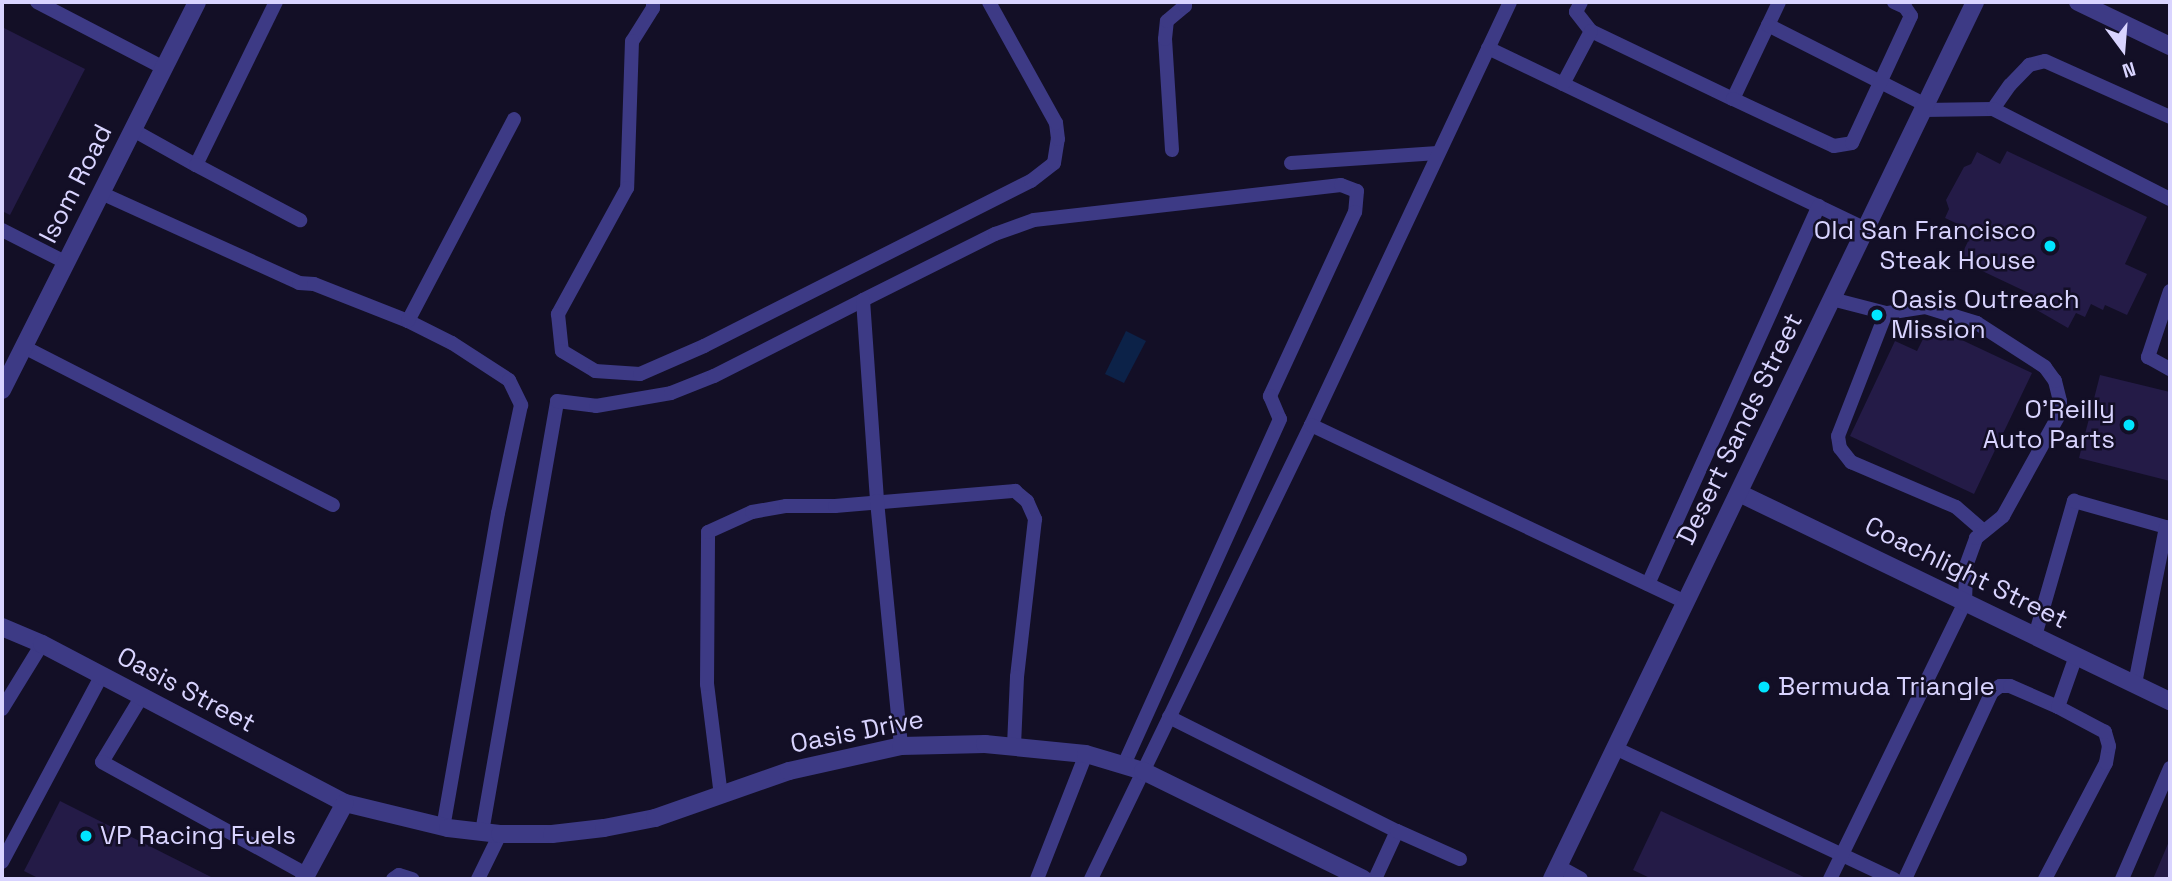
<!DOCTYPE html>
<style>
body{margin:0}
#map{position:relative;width:2172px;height:881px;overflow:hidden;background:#130f26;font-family:"Space Grotesk",sans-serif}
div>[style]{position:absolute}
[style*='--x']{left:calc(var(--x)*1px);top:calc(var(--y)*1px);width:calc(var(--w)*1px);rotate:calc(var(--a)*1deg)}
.water>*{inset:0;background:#0c2248}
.building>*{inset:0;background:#241b47}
.service>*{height:14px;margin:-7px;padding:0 7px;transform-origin:7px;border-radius:7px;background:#3d3a85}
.minor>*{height:18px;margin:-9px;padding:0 9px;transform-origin:9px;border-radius:9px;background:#3d3a85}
.tertiary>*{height:18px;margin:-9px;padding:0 9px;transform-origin:9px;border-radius:9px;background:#3d3a85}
.dots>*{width:19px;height:19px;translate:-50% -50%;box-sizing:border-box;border:4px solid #130f26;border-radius:50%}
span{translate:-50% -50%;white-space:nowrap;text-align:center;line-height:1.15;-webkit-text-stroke:5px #130f26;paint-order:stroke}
.street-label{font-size:26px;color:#d9d4ff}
.poi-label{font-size:26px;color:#d9d4ff}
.right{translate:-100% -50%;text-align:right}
.left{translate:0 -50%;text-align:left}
.frame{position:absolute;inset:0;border:4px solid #d9d4ff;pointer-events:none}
.north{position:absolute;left:2088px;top:14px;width:70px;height:70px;-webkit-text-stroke:5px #130f26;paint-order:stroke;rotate:164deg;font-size:19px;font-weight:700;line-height:28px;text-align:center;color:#d9d4ff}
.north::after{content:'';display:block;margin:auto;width:24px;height:32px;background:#d9d4ff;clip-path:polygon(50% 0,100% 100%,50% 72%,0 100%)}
</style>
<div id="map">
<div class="water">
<div style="clip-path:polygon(1126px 331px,1146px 341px,1124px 383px,1105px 374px)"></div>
</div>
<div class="building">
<div style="clip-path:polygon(2px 27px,85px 69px,10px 215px,2px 211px)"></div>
<div style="clip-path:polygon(2007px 151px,2147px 217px,2125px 264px,2147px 274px,2127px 315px,2105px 305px,2103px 310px,2091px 304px,2085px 317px,2076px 313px,2068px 328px,2028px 305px,2033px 295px,1959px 260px,1973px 231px,1945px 218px,1949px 209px,1946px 200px,1964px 167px,1971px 164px,1977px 152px,2000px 164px)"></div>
<div style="clip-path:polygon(1930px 325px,2032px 373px,1974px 494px,1850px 436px,1895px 341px,1917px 351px)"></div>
<div style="clip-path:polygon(2100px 375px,2170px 392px,2170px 481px,2079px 458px)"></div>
<div style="clip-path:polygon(60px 801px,215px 879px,40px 879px,24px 871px)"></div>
<div style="clip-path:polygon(1661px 811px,1808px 879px,1652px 879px,1633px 870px)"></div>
<div style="clip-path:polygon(2170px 839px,2170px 879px,2153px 879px)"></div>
</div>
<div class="service">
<div style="--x:37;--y:2;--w:143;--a:27.5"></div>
<div style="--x:653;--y:2;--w:6;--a:90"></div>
<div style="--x:653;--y:8;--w:39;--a:122"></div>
<div style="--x:632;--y:41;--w:147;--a:91.9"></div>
<div style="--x:627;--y:188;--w:144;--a:118.7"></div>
<div style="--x:558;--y:314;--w:37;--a:84"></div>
<div style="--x:562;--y:351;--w:39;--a:31"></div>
<div style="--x:595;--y:371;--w:45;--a:3.8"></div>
<div style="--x:640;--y:374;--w:70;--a:-23.6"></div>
<div style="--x:704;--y:346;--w:366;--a:-26.8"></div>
<div style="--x:1031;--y:181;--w:29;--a:-38"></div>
<div style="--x:1054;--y:163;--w:24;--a:-81"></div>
<div style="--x:1058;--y:139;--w:16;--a:-97"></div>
<div style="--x:1056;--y:123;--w:138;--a:-119"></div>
<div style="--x:1581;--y:2;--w:11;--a:117"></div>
<div style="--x:1576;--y:12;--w:24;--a:52"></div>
<div style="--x:1591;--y:31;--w:157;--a:25.6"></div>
<div style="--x:1733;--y:99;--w:107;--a:-64.6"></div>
<div style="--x:1768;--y:25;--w:177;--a:26.9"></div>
<div style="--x:1488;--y:48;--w:419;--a:25.6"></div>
<div style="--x:1563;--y:84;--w:60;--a:-62.2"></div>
<div style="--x:1733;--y:99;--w:111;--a:25"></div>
<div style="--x:1834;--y:146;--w:18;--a:-9"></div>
<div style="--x:1852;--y:143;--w:140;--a:-65.1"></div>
<div style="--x:1911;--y:16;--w:11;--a:-124"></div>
<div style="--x:1905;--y:7;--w:12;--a:-156"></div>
<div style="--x:1993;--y:109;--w:29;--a:-55"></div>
<div style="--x:2010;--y:85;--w:28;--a:-46"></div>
<div style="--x:2029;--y:65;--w:16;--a:-14"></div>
<div style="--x:2045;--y:61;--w:137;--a:24.1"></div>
<div style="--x:1923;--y:110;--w:70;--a:-0.8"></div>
<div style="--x:1993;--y:109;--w:199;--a:27"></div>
<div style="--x:133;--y:130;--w:72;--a:29.1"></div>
<div style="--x:196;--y:165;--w:182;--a:-63.9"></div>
<div style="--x:1172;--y:150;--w:111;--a:-93.6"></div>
<div style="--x:1165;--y:39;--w:18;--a:-84"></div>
<div style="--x:1167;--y:21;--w:23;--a:-40"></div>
<div style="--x:1185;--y:6;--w:4;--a:-90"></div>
<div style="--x:1291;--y:163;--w:147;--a:-3.9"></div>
<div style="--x:196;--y:165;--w:118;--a:27.9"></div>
<div style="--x:101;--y:193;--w:217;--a:24.4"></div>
<div style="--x:299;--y:283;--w:15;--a:4"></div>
<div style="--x:314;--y:284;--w:101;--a:21.5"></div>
<div style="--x:408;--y:321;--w:49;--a:26.6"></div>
<div style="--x:452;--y:343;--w:68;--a:33"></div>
<div style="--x:509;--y:380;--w:28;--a:64"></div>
<div style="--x:521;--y:405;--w:110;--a:102"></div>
<div style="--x:498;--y:513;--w:319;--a:99.9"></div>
<div style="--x:2;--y:230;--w:71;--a:26.9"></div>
<div style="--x:2170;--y:291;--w:70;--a:108.4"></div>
<div style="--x:2148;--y:357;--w:25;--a:29"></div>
<div style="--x:863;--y:300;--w:148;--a:-26.6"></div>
<div style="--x:995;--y:234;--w:41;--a:-19.7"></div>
<div style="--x:1034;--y:220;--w:309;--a:-6.5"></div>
<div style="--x:1341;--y:185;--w:17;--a:21"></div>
<div style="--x:1357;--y:191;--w:21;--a:95"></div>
<div style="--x:1355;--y:212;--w:203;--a:114.8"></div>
<div style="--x:1270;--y:396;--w:25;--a:67"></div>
<div style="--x:1280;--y:419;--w:380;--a:114.3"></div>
<div style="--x:1886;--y:313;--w:132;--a:111.3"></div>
<div style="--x:1838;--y:436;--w:12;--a:81"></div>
<div style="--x:1840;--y:448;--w:18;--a:52"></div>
<div style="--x:1851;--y:462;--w:114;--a:23.2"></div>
<div style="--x:1956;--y:507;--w:37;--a:41"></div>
<div style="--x:408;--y:321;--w:228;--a:-62.3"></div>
<div style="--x:24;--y:347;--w:347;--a:27.1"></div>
<div style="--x:1311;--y:425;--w:467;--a:-64.8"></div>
<div style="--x:1648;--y:584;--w:415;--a:-65.7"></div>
<div style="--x:2035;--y:636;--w:141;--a:-73.9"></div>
<div style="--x:2074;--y:501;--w:96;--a:15.8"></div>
<div style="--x:2166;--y:527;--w:160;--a:101.2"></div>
<div style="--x:142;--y:696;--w:77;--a:121.2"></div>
<div style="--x:102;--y:762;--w:233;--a:28.8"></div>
<div style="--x:2;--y:709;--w:76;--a:-58.4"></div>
<div style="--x:1169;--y:717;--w:255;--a:26.6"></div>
<div style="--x:1397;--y:831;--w:53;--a:114.6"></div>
<div style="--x:1615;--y:748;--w:308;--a:25.2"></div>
<div style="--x:721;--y:796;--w:113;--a:-97.1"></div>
<div style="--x:707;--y:684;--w:152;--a:-89.6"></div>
<div style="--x:708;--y:532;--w:48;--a:-24.4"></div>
<div style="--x:752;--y:512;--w:35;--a:-10"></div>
<div style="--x:786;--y:506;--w:49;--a:0"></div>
<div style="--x:835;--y:506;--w:181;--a:-4.8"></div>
<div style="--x:1015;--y:491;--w:16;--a:40"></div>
<div style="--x:1027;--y:501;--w:20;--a:66"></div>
<div style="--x:1035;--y:519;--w:159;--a:96.5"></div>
<div style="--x:1017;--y:677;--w:70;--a:92.5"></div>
<div style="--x:1397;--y:831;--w:69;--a:24"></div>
<div style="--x:482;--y:832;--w:437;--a:-80.1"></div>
<div style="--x:557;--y:401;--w:39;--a:7"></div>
<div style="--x:596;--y:406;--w:76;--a:-9.8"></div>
<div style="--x:671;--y:393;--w:46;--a:-21.6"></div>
<div style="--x:714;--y:376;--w:167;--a:-27"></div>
<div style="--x:863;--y:300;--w:201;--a:86"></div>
<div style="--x:877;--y:501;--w:246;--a:84.4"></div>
<div style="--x:2;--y:862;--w:212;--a:-61.9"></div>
<div style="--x:1558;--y:866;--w:26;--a:29"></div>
<div style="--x:393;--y:879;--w:7;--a:-34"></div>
<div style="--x:399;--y:875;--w:14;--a:17"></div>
<div style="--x:478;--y:879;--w:50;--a:-63.9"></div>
<div style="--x:1037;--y:879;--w:134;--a:-68.6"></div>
<div style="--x:1091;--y:879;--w:504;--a:-64.15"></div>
<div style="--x:1311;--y:425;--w:415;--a:25.3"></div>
<div style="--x:1830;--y:879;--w:308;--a:-64"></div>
<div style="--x:1965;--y:602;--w:36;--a:-88"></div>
<div style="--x:1966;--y:566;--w:30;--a:-70"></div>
<div style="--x:1976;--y:538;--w:35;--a:-39"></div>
<div style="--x:2003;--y:516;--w:115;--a:-61"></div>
<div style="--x:2059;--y:415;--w:14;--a:-86"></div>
<div style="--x:2060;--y:401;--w:21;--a:-104"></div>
<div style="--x:2055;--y:381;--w:17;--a:-126"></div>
<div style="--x:2045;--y:367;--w:81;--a:-147.1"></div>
<div style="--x:1977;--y:323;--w:54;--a:-162.9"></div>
<div style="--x:1925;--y:307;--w:39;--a:171"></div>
<div style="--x:1886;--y:313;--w:56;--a:-165.5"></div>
<div style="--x:1905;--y:879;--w:206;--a:-65.1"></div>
<div style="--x:1992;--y:692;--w:10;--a:-37"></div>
<div style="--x:2000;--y:686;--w:10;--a:0"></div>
<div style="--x:2010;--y:686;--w:52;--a:23.6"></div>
<div style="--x:2045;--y:879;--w:131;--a:-62.3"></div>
<div style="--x:2106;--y:763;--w:17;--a:-80"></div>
<div style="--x:2109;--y:746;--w:15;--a:-106"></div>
<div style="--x:2105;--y:732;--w:53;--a:-152"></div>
<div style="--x:2058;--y:707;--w:54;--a:-70.6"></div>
<div style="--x:2122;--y:879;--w:121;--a:-66.6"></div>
</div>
<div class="minor">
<div style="--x:1739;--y:493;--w:479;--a:25.8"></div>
<div style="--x:2;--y:627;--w:43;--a:23"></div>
<div style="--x:42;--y:644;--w:342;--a:27.7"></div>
<div style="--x:345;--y:803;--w:106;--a:13.6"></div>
<div style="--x:448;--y:828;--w:52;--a:6.6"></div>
<div style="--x:500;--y:834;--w:52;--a:0"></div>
<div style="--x:552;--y:834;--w:52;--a:-6.6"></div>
<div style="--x:604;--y:828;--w:52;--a:-11.1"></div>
<div style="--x:655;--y:818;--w:142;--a:-19.3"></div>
<div style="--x:789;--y:771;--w:115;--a:-12.6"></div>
<div style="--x:901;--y:746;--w:84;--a:-1.4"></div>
<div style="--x:985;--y:744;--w:101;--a:5.7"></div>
<div style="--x:1086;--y:754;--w:59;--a:16.6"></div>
<div style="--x:1143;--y:771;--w:245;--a:26.1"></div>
<div style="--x:304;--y:879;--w:86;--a:-61.7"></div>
<div style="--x:1552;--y:879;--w:974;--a:-64.25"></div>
</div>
<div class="tertiary">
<div style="--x:2078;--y:2;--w:102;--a:25.6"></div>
<div style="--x:2;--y:390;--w:434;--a:-63.3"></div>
</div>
<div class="dots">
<div style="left:2050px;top:246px;background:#00e5ff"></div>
<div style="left:1877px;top:315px;background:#00e5ff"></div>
<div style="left:2129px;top:425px;background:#00e5ff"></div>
<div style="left:1764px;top:687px;background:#00e5ff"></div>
<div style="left:86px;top:836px;background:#00e5ff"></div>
</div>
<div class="street-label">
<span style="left:76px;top:184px;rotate:-63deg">Isom Road</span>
<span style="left:1740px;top:429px;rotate:-64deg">Desert Sands Street</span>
<span style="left:1966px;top:573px;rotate:26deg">Coachlight Street</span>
<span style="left:186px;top:690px;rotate:28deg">Oasis Street</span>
<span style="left:857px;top:732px;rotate:-11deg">Oasis Drive</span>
</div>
<div class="poi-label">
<span class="right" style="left:2036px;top:246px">Old San Francisco<br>Steak House</span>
<span class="left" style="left:1891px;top:315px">Oasis Outreach<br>Mission</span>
<span class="right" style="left:2115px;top:425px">O'Reilly<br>Auto Parts</span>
<span class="left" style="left:1778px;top:687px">Bermuda Triangle</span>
<span class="left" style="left:100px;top:836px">VP Racing Fuels</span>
</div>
<div class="frame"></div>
<div class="north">N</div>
</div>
